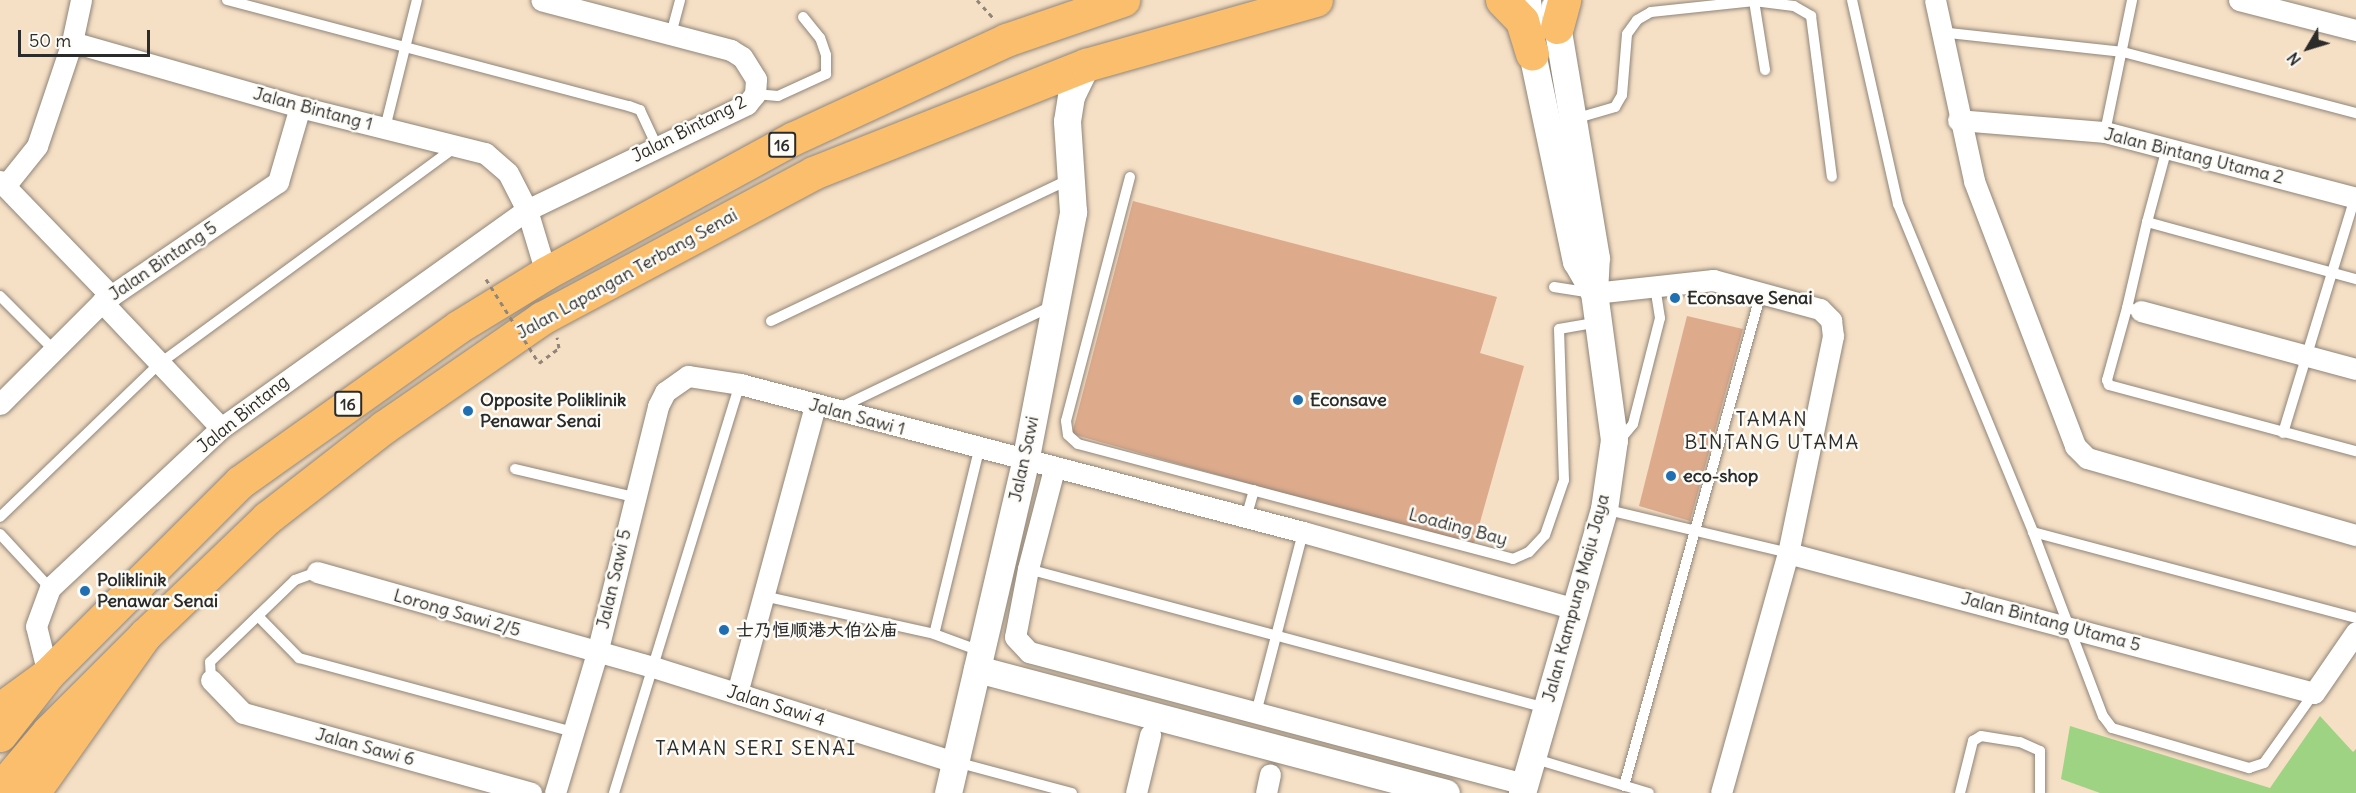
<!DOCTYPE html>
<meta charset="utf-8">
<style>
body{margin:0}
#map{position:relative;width:2356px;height:793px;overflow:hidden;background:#f5dfc5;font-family:Delius,"LXGW WenKai TC",sans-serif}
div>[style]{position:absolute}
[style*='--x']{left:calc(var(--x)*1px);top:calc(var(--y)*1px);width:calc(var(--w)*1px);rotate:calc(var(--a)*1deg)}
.green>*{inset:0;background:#9ed383}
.building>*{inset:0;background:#ddaa8c}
.path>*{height:3px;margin-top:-1.5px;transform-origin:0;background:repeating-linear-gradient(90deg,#908578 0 4.5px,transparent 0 9px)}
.roads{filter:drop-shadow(0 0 2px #908578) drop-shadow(0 0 2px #908578)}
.service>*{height:10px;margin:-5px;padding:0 5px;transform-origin:5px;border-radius:5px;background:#fff}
.minor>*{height:21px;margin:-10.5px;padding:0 10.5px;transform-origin:10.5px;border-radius:10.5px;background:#fff}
.tertiary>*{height:27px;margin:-13.5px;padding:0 13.5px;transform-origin:13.5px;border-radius:13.5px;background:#fff}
.trunk>*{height:33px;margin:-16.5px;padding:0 16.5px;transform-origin:16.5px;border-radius:16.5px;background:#fabe6d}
.motorway>*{height:33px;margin:-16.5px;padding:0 16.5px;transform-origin:16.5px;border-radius:16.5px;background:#fabe6d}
.path-bridge>*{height:3px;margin-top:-1.5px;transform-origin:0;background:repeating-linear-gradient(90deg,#908578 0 4.5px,transparent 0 9px)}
.dots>*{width:16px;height:16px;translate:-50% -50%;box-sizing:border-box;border:3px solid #fdfcf7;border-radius:50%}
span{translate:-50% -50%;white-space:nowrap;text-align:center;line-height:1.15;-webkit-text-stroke:5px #fdfcf7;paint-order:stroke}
.shield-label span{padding:2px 4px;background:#fdfcf7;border:2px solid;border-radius:4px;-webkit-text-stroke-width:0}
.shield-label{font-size:16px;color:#2b2b2b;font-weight:700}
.street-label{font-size:18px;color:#2b2b2b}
.poi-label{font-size:18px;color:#2b2b2b;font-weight:700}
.left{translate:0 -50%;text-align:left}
.neighbourhood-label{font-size:20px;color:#2b2b2b;letter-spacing:1.5px}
.north{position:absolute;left:2278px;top:18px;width:60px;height:60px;-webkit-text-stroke:4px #fdfcf7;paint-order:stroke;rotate:232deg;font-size:16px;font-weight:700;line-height:24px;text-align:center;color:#2b2b2b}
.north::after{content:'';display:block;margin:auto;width:21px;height:27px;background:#2b2b2b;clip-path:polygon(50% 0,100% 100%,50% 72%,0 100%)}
.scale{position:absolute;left:18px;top:30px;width:132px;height:27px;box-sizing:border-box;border:3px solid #2b2b2b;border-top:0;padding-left:8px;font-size:18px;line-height:21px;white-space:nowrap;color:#2b2b2b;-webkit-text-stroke:4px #fdfcf7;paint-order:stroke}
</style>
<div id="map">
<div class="green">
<div style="clip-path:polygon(2320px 716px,2353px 752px,2356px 749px,2356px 793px,2100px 793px,2061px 779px,2070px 726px,2270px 788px)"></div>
</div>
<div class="building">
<div style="clip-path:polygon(1133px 201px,1497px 297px,1480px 353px,1524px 366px,1473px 547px,1072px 434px)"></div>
<div style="clip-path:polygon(1687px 316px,1743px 329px,1690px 521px,1639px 506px)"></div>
</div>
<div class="path">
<div style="--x:977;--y:0;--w:24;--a:48"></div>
<div style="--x:539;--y:363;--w:25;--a:-37"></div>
<div style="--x:559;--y:348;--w:11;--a:-100"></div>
</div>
<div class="roads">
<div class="service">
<div style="--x:227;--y:0;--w:416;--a:14.8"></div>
<div style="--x:629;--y:106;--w:12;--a:20"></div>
<div style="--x:640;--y:110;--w:40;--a:65"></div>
<div style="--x:1852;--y:0;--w:209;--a:77.3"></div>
<div style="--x:1898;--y:204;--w:355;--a:67.6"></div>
<div style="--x:2033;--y:532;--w:197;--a:69.2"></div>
<div style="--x:2103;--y:716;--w:15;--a:53"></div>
<div style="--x:2112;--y:728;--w:143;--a:16.3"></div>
<div style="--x:2249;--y:768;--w:16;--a:-18"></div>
<div style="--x:2264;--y:763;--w:86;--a:-54.5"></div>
<div style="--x:1754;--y:1;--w:70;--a:80.9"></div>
<div style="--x:1940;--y:32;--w:184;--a:6.2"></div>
<div style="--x:2123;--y:52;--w:241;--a:14.7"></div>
<div style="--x:671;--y:34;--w:35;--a:-75"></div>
<div style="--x:755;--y:94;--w:23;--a:5"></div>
<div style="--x:778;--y:96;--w:53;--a:-24.6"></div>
<div style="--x:826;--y:74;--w:19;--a:-90"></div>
<div style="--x:826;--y:55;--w:18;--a:-109"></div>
<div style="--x:820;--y:38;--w:27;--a:-129"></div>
<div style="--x:1574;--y:119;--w:43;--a:-16.3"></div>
<div style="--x:1615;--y:107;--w:14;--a:-60"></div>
<div style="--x:1622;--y:95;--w:61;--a:-85.3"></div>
<div style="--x:1627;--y:34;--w:17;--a:-54"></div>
<div style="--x:1637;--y:20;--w:16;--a:-30"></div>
<div style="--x:1651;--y:12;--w:104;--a:-6.1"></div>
<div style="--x:1754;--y:1;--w:40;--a:7.1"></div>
<div style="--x:1794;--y:6;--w:20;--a:30"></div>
<div style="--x:1811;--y:16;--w:162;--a:82.6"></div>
<div style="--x:385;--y:128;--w:132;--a:-76"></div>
<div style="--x:2105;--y:132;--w:135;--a:-78.4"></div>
<div style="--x:2167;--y:148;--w:77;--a:105.1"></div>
<div style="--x:2147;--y:222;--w:217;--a:15.3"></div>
<div style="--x:1130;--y:177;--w:252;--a:104.7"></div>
<div style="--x:1066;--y:421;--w:14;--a:82"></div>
<div style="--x:1068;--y:435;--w:13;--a:42"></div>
<div style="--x:1078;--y:444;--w:450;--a:14.8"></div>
<div style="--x:1513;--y:559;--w:17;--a:-24"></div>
<div style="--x:1529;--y:552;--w:23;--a:-47"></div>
<div style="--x:1545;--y:535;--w:58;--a:-70.9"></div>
<div style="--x:1564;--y:480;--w:151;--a:-91.9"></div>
<div style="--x:1559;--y:329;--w:40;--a:-10"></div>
<div style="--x:1554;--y:287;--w:37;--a:9"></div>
<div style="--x:0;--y:296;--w:76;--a:45"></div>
<div style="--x:2127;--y:308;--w:88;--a:-76.9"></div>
<div style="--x:2141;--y:311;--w:14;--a:-168"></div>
<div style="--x:2127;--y:308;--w:75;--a:105.5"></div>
<div style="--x:2107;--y:380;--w:5;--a:68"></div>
<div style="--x:2109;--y:385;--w:256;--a:15"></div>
<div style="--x:771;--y:321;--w:331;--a:-25.4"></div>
<div style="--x:839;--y:408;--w:236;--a:-25.6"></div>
<div style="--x:2283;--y:433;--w:250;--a:-73"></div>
<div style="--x:1618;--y:442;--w:23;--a:-50"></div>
<div style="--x:1633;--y:424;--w:109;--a:-75.7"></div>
<div style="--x:1660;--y:318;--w:31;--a:-99"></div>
<div style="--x:979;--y:450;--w:189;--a:103.7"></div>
<div style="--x:934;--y:634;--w:49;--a:20.3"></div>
<div style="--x:515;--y:469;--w:121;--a:13.3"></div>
<div style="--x:1604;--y:509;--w:189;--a:13.4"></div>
<div style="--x:0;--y:517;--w:221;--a:-43.9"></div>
<div style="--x:159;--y:364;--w:368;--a:-36.2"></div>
<div style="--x:1246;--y:518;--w:29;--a:-74"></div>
<div style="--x:2033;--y:532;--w:334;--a:14.9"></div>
<div style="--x:0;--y:534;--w:74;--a:47.2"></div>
<div style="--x:1028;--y:569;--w:536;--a:15.02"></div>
<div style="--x:763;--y:596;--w:175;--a:12.5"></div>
<div style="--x:258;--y:616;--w:59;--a:45.7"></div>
<div style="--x:299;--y:658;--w:285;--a:15.1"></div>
<div style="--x:211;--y:680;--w:18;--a:-93"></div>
<div style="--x:210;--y:662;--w:118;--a:-44"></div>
<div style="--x:295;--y:580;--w:23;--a:-20"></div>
<div style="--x:1256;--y:713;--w:187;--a:-75.4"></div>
<div style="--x:1532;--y:758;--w:122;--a:16.7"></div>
<div style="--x:956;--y:762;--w:120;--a:15"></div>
<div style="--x:1624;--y:786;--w:512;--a:-74.47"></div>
<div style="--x:614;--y:793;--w:428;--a:-72.9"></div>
<div style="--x:1960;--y:793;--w:54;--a:-76"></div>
<div style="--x:1973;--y:741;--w:9;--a:-32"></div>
<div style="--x:1981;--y:736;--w:39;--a:9"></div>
<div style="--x:2020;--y:742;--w:22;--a:24"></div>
<div style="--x:2040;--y:751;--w:42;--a:90"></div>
</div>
<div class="minor">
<div style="--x:1935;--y:0;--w:185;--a:77.8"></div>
<div style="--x:1974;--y:181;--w:284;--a:69.1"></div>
<div style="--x:2075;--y:446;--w:17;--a:45"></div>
<div style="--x:2087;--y:458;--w:280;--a:16"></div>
<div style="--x:2239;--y:0;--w:121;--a:14.4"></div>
<div style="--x:72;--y:42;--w:237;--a:15.9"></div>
<div style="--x:300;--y:107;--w:191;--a:14"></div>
<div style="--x:485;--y:153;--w:30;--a:41"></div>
<div style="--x:508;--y:173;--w:42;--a:62.8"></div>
<div style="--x:527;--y:210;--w:66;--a:73.2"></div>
<div style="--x:1958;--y:120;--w:147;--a:4.7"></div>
<div style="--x:2105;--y:132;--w:260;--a:14.7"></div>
<div style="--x:0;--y:181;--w:160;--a:46"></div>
<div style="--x:5;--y:186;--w:51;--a:-51.3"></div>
<div style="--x:37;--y:146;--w:110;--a:-71.4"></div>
<div style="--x:72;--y:42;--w:43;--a:-77.9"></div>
<div style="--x:1594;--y:293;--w:120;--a:-6.2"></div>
<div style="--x:1713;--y:280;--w:111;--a:15.2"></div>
<div style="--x:1820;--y:309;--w:16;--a:45"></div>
<div style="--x:1831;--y:320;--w:16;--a:83"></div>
<div style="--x:1833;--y:336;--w:222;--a:101.7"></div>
<div style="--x:1788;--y:553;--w:249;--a:105.6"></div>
<div style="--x:102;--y:302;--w:173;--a:46.6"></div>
<div style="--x:2141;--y:311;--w:223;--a:15.1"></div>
<div style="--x:0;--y:404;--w:144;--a:-45"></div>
<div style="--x:102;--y:302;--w:213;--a:-34.3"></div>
<div style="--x:278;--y:182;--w:78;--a:-73.7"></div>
<div style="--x:1054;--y:469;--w:103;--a:104.6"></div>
<div style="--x:1028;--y:569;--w:69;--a:100.8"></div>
<div style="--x:1015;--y:637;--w:21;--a:47"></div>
<div style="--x:1029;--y:652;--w:512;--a:14.93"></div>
<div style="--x:1788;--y:553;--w:544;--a:14.9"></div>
<div style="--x:2314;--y:693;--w:74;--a:-55.5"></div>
<div style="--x:317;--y:572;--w:349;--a:15.8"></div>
<div style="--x:653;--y:667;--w:317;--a:17.5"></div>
<div style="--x:48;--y:674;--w:49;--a:-104"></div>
<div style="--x:36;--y:626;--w:40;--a:-69.8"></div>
<div style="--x:50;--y:588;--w:234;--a:-43.1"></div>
<div style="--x:221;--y:428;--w:376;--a:-35.5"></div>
<div style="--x:527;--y:210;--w:244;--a:-25.7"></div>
<div style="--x:747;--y:104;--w:13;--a:-51"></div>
<div style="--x:755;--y:94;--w:15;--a:-86"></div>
<div style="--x:756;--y:79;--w:26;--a:-122"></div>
<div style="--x:742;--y:57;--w:13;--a:-148"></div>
<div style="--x:731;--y:50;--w:196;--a:-165.3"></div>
<div style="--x:211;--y:680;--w:46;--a:45.9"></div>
<div style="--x:243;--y:713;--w:299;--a:15.5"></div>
<div style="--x:737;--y:693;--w:297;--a:-74.8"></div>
<div style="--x:555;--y:793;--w:146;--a:-73.3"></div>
<div style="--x:597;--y:653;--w:254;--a:-76.1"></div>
<div style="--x:658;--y:406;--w:16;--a:-63"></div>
<div style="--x:665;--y:392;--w:28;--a:-35"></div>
<div style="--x:688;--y:376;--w:53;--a:8.7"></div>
<div style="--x:740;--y:384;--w:582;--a:14.73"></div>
<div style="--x:1303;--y:532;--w:283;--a:15.8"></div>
<div style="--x:1136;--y:793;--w:60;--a:-76.4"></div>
<div style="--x:1266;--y:793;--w:19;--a:-78"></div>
</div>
<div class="tertiary">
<div style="--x:1527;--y:0;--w:53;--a:84.6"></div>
<div style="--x:1532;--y:53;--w:213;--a:78.1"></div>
<div style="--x:1576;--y:261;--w:36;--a:60"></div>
<div style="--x:977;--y:669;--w:485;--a:14.8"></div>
<div style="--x:948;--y:793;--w:340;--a:-76.9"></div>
<div style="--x:1025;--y:462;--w:255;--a:-79.1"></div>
<div style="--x:1073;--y:212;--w:91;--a:-93.8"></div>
<div style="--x:1067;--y:121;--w:25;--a:-81"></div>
<div style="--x:1071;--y:96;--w:34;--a:-64"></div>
<div style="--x:1522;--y:793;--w:296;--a:-73.9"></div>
<div style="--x:1604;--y:509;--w:70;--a:-81.8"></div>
<div style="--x:1614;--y:440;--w:148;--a:-97.7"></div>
<div style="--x:1594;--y:293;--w:35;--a:-87"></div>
<div style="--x:1596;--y:258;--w:254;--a:-99.5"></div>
</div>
<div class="trunk">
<div style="--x:1502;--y:0;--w:29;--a:46"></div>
<div style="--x:1522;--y:21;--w:34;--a:73"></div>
<div style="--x:1557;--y:27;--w:28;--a:-75"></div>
<div style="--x:0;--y:735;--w:78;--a:-51.8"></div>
<div style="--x:48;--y:674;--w:272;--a:-45"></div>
<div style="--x:240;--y:482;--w:267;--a:-35.4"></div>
<div style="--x:458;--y:327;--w:103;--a:-31.5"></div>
<div style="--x:546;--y:273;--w:282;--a:-28.6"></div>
<div style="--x:794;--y:138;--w:234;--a:-24.8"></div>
<div style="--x:1006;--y:40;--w:124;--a:-18.9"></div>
<div style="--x:0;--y:789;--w:75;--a:-49.9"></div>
<div style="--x:48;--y:732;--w:137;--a:-45"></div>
<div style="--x:145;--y:635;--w:169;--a:-43.8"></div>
<div style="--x:267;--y:518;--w:148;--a:-37.9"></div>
<div style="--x:384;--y:427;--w:192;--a:-34.6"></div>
<div style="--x:542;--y:318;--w:307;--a:-28.1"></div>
<div style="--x:813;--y:173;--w:294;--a:-21.6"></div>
<div style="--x:1086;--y:65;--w:239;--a:-15.8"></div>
</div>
<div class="motorway">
<div style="--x:0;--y:709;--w:59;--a:-36.1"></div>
<div style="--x:33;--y:793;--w:194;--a:-54.7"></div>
</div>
</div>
<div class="path-bridge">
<div style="--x:486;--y:279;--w:99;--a:57.8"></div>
</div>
<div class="dots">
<div style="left:1675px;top:298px;background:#1f6fb2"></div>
<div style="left:1298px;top:400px;background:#1f6fb2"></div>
<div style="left:468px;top:411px;background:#1f6fb2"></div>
<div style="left:1671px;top:476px;background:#1f6fb2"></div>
<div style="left:85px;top:591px;background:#1f6fb2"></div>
<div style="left:724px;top:630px;background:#1f6fb2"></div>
</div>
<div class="shield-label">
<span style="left:782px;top:145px">16</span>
<span style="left:348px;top:404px">16</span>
</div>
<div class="street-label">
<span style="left:313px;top:109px;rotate:15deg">Jalan Bintang 1</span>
<span style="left:689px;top:129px;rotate:-27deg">Jalan Bintang 2</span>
<span style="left:2194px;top:156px;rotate:14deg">Jalan Bintang Utama 2</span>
<span style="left:163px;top:261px;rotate:-34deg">Jalan Bintang 5</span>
<span style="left:627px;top:274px;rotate:-29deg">Jalan Lapangan Terbang Senai</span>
<span style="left:243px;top:414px;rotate:-39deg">Jalan Bintang</span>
<span style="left:857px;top:417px;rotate:15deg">Jalan Sawi 1</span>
<span style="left:1024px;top:459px;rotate:-78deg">Jalan Sawi</span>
<span style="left:1458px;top:527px;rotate:15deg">Loading Bay</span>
<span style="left:614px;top:579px;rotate:-77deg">Jalan Sawi 5</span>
<span style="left:1576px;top:598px;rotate:-75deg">Jalan Kampung Maju Jaya</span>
<span style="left:457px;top:613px;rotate:16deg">Lorong Sawi 2/5</span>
<span style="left:2051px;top:622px;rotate:15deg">Jalan Bintang Utama 5</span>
<span style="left:776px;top:706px;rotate:17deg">Jalan Sawi 4</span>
<span style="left:365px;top:747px;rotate:15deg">Jalan Sawi 6</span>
</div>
<div class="poi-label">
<span class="left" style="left:1687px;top:298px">Econsave Senai</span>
<span class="left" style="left:1310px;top:400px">Econsave</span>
<span class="left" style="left:480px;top:411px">Opposite Poliklinik<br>Penawar Senai</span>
<span class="left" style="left:1683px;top:476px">eco-shop</span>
<span class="left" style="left:97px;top:591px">Poliklinik<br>Penawar Senai</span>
<span class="left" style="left:736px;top:630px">士乃恒顺港大伯公庙</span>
</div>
<div class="neighbourhood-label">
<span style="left:1772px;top:430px">TAMAN<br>BINTANG UTAMA</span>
<span style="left:756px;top:747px">TAMAN SERI SENAI</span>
</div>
<div class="north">N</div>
<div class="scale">50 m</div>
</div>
